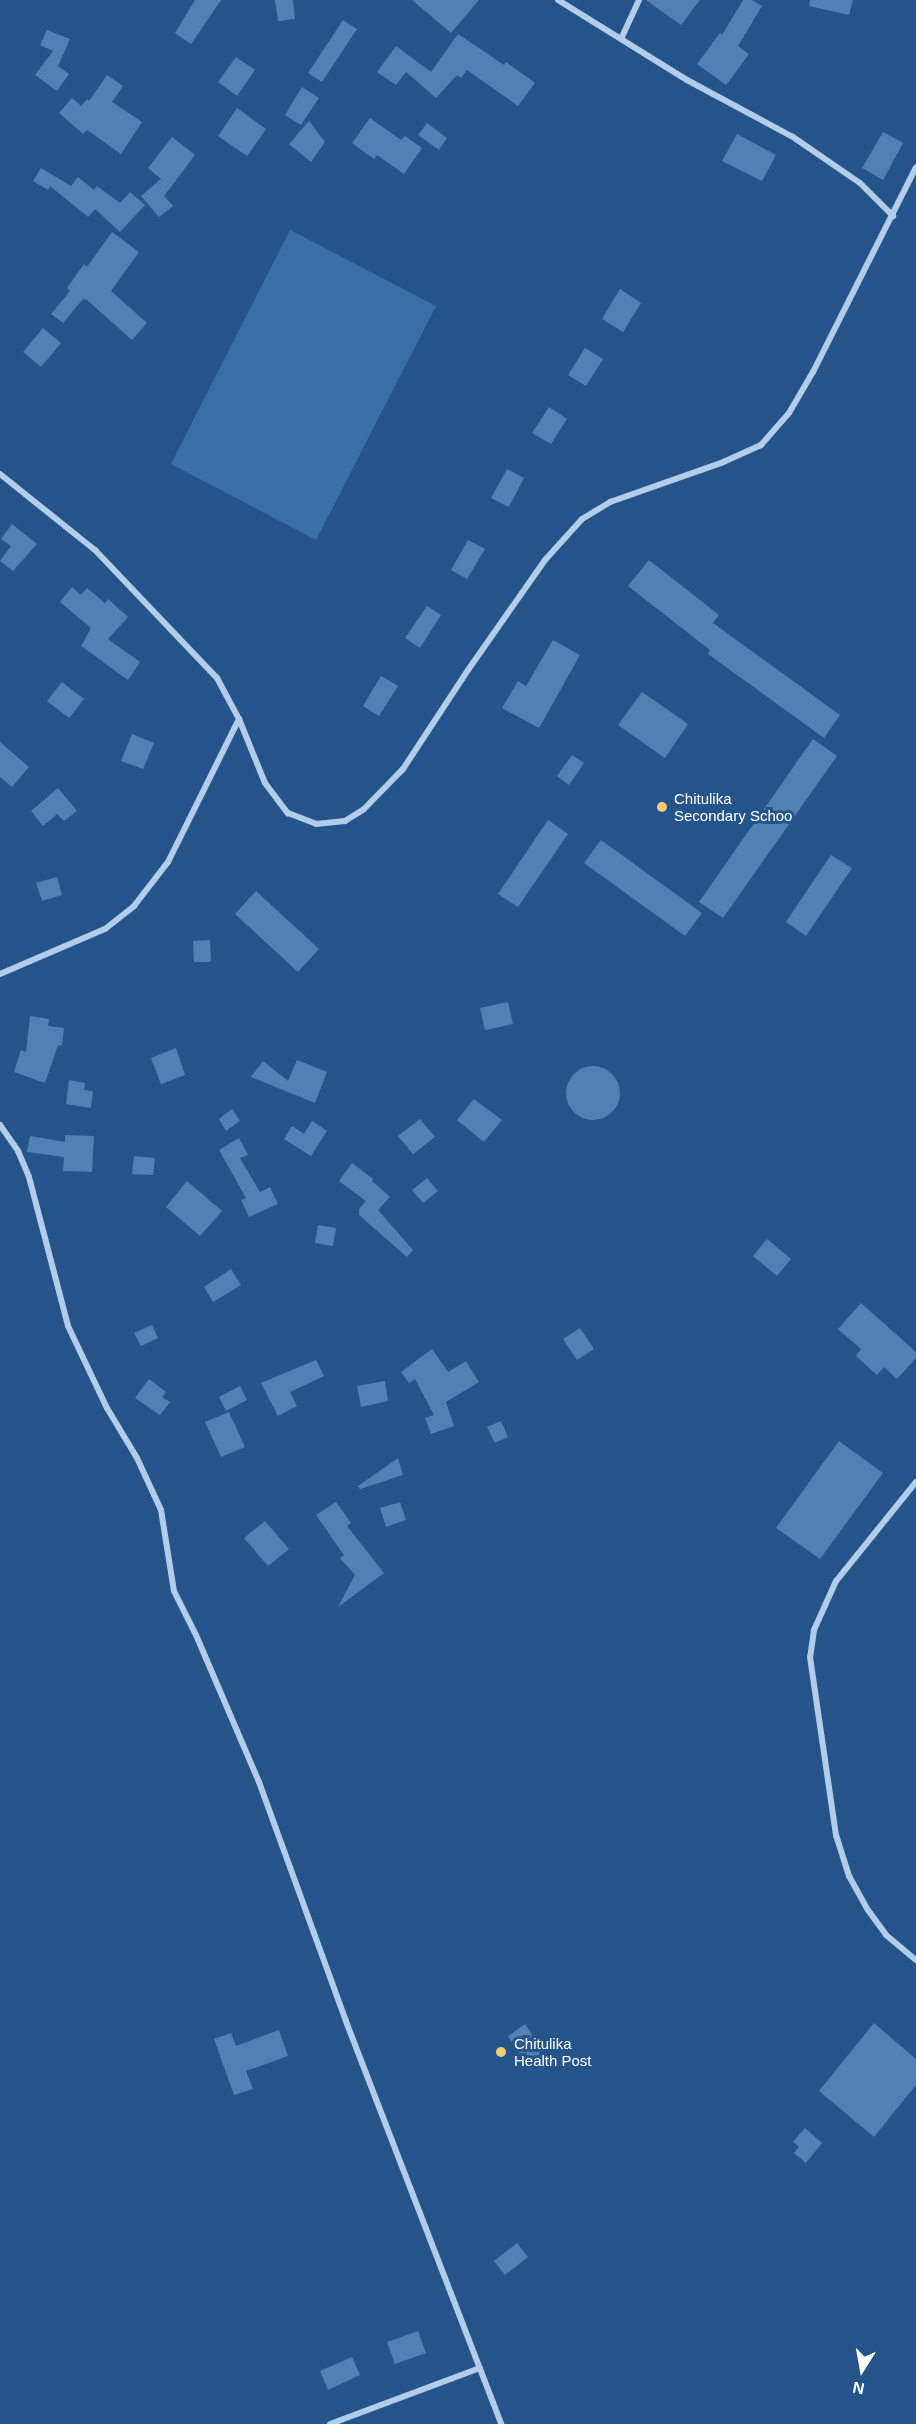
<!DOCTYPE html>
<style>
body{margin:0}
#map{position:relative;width:916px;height:2424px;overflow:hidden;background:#25548a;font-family:Arial,sans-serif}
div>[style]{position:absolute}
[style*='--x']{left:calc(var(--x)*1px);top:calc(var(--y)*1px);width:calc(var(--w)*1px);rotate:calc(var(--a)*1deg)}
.green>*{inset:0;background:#396ea6}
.building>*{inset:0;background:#5180b2}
.round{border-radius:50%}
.minor>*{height:6px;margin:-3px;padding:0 3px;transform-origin:3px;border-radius:3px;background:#b2cdea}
.dots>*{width:16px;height:16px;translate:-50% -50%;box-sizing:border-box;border:3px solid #25548a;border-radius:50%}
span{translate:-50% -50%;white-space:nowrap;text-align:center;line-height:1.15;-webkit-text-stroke:6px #25548a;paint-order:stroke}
.poi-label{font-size:15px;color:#fff}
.left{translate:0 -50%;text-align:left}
.north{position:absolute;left:832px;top:2340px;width:60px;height:60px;-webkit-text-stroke:4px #25548a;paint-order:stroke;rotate:191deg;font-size:16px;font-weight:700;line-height:24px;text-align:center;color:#fff}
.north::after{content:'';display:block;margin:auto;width:21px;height:27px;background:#fff;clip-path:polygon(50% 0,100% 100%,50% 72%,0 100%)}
</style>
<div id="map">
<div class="green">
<div style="clip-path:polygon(290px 230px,436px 306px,316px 540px,171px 464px)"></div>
</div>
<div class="building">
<div style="clip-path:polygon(195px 0,221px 0,191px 44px,175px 33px)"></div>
<div style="clip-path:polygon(275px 0,293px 0,295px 19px,278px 21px)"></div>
<div style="clip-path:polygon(412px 0,479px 0,451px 33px)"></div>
<div style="clip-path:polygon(646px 0,700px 0,681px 25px)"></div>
<div style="clip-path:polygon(743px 0,752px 0,762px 6px,738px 46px,749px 54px,726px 85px,697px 64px,720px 33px,722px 35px)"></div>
<div style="clip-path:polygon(810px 0,853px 0,849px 15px,809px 6px)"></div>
<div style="clip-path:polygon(343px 20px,357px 29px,322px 82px,308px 73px)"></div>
<div style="clip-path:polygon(47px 30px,70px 39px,58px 66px,69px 74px,57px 91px,35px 75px,53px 51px,40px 45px)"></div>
<div style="clip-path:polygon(458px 34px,504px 65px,506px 62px,535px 83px,518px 106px,467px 70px,461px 78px,457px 75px,436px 98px,406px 72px,396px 85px,377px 72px,396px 46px,431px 72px)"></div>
<div style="clip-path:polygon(236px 57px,255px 70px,237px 96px,218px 82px)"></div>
<div style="clip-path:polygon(107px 75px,123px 86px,112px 102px,142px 122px,121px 154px,87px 130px,83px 134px,59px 113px,72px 98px,81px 106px,87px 99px,89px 101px)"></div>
<div style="clip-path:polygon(302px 87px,319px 98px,301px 125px,285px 115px)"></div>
<div style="clip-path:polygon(237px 108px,266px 129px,247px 156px,218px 136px)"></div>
<div style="clip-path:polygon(370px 118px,401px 140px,405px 136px,422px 148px,404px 174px,377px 155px,374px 159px,352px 143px)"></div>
<div style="clip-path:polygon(309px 121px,325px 142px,311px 162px,289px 144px)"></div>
<div style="clip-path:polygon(427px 123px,447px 138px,439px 150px,418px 135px)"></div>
<div style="clip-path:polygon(883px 132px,903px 143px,883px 180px,862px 168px)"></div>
<div style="clip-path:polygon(737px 134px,776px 155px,762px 181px,722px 161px)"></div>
<div style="clip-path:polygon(172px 137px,195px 155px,164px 196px,173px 206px,159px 217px,141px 196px,161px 179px,148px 168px)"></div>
<div style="clip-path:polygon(41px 168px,71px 186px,78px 177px,94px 190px,97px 186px,120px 203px,130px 192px,145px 205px,120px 232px,95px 209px,88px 217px,50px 186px,48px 190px,33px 181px)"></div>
<div style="clip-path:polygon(112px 232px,139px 252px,111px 291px,147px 323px,132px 340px,87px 300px,83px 299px,63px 323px,51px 314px,70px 291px,67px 288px,84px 264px,87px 267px)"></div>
<div style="clip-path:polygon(620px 289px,641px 303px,623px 332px,602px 319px)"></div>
<div style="clip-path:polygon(43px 328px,61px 343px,41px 367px,23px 352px)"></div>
<div style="clip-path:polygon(585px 348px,603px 359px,586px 386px,568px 375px)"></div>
<div style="clip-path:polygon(549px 407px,567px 419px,551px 444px,532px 433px)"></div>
<div style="clip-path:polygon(507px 469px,524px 478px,509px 507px,491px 498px)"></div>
<div style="clip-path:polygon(12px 524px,37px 544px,13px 571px,0 561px,11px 546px,1px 539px)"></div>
<div style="clip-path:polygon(468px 540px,485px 549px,467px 579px,451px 570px)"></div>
<div style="clip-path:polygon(649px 560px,719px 615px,713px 623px,840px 715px,824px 738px,708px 654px,710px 650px,628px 586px)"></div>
<div style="clip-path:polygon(72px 587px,81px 595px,87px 588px,105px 603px,108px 599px,128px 617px,108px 639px,140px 662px,128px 680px,81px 646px,91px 628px,60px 602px)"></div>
<div style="clip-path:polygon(427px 606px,441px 615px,420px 648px,405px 638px)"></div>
<div style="clip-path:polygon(553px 640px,580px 655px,539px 728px,502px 708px,518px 681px,526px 686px)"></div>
<div style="clip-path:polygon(381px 676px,398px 686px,379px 716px,363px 706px)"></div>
<div style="clip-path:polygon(62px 682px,84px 699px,69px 718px,47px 701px)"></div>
<div style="clip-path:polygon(642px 692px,688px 724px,665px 758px,618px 725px)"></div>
<div style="clip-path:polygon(132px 734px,154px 743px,143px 769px,121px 761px)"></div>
<div style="clip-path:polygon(813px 739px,837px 756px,723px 918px,699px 902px)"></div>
<div style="clip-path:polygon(0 742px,29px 767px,12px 787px,0 777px)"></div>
<div style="clip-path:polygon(572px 755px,584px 763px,569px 785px,557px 776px)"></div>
<div style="clip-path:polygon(58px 788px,77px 811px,64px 821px,57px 814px,43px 826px,31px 811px)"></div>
<div style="clip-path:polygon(548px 820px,568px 834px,518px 907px,498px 894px)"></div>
<div style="clip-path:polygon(601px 840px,702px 913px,685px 936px,584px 863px)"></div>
<div style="clip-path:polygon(831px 855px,852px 868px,806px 936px,786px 922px)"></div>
<div style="clip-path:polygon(57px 877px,62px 895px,42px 901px,36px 883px)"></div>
<div style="clip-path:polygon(256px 891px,319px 949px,298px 972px,235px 914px)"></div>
<div style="clip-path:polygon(210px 940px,211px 962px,194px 962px,193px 941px)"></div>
<div style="clip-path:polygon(508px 1002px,513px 1024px,485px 1030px,480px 1008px)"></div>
<div style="clip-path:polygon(30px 1016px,49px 1019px,48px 1026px,64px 1028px,62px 1046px,58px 1045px,45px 1083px,14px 1072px,21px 1050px,26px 1052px)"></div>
<div style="clip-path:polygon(176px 1048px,185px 1075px,161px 1084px,151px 1058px)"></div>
<div style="clip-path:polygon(297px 1060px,327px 1072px,315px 1103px,251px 1077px,263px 1061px,288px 1081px)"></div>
<div class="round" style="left:566px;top:1066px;width:54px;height:54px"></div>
<div style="clip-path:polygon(69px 1080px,85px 1083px,84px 1090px,93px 1091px,91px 1108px,66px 1104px)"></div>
<div style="clip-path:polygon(474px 1099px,502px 1120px,484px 1142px,457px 1120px)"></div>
<div style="clip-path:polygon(232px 1109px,240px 1121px,226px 1131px,219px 1119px)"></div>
<div style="clip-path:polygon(420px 1119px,435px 1137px,413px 1154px,398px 1136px)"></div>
<div style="clip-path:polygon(312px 1121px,327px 1131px,311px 1156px,284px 1139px,292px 1126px,304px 1134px)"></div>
<div style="clip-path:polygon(65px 1135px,94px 1136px,92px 1172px,63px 1171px,64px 1157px,27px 1152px,30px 1136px,65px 1142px)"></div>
<div style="clip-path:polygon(239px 1138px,248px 1155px,240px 1158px,260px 1192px,270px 1187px,278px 1204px,249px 1217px,241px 1200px,246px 1198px,219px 1150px)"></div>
<div style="clip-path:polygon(134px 1156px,155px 1158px,153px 1175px,132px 1174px)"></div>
<div style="clip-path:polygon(352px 1163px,373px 1179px,372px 1181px,390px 1197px,378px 1210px,413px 1250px,407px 1257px,359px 1215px,359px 1209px,366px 1201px,339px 1181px)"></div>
<div style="clip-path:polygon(427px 1178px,438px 1191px,423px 1203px,412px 1190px)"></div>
<div style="clip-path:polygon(187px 1181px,222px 1211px,200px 1236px,166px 1207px)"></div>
<div style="clip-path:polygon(318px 1225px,336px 1228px,333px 1246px,315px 1243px)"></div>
<div style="clip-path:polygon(767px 1239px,791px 1259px,777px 1276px,753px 1256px)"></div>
<div style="clip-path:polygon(231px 1269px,241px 1285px,213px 1302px,204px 1287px)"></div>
<div style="clip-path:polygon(861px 1303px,916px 1352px,916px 1358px,897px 1379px,884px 1367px,877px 1375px,856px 1356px,861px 1349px,838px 1329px)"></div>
<div style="clip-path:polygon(152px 1325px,158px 1338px,141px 1346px,134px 1333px)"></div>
<div style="clip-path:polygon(580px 1328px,594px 1349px,577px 1360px,563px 1339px)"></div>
<div style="clip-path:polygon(432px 1349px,448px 1372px,466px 1361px,479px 1382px,446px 1402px,454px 1426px,431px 1434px,425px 1418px,434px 1415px,415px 1379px,409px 1383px,401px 1372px)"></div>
<div style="clip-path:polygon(316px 1360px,324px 1376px,290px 1392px,297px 1406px,278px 1416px,261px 1383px)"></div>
<div style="clip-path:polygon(149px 1379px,166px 1392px,162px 1397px,170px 1402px,160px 1415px,135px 1398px)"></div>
<div style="clip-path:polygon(385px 1381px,388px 1401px,361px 1407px,357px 1386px)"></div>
<div style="clip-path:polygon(240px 1386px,247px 1400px,226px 1411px,219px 1397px)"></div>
<div style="clip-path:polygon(229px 1412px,245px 1447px,221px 1457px,205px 1422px)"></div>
<div style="clip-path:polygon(501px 1421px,508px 1437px,495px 1443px,487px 1427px)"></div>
<div style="clip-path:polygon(839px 1441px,883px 1473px,820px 1559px,776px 1528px)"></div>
<div style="clip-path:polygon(398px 1458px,403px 1475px,360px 1489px,358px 1486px)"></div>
<div style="clip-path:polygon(336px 1502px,351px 1523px,347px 1526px,384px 1573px,338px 1607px,355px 1575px,340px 1558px,344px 1555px,316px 1515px)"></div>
<div style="clip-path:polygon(400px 1502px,406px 1520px,386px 1527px,380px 1508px)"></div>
<div style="clip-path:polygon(265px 1521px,289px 1549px,268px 1566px,244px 1538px)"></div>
<div style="clip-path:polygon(874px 2023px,916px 2059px,916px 2085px,874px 2137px,819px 2091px)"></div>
<div style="clip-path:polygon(525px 2024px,548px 2059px,530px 2070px,508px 2036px)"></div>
<div style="clip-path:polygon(279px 2030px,288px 2056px,246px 2071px,253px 2089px,234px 2095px,214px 2039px,231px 2033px,236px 2046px)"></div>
<div style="clip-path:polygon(805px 2128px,822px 2143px,806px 2163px,794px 2153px,799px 2147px,793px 2142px)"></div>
<div style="clip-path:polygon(517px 2243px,528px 2257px,505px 2275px,494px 2261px)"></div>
<div style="clip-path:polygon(418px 2331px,426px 2353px,395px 2364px,387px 2342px)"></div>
<div style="clip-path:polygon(352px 2357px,360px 2375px,328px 2390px,320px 2371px)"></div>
</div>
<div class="minor">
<div style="--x:558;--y:0;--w:152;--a:31.8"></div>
<div style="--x:687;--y:80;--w:120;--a:28.3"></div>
<div style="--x:793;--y:137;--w:81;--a:34.5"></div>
<div style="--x:860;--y:183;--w:47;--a:45"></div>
<div style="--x:621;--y:39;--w:43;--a:-65.2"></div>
<div style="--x:0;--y:474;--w:122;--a:38.7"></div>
<div style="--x:95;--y:550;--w:177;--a:46.4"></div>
<div style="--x:217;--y:678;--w:47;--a:61.8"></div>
<div style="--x:239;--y:719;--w:69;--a:67.9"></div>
<div style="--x:265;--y:783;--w:38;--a:53"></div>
<div style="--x:288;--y:813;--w:30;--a:21"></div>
<div style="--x:316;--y:824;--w:29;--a:-6"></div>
<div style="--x:345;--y:821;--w:22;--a:-32"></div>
<div style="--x:364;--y:809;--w:56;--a:-45.7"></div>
<div style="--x:403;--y:769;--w:118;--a:-56.7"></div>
<div style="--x:468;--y:670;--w:134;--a:-55"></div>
<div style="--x:545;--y:560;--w:55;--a:-47.9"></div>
<div style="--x:582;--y:519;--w:33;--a:-31"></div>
<div style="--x:610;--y:502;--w:118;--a:-19.4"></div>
<div style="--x:721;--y:463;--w:44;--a:-24.2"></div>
<div style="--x:761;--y:445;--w:43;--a:-48.8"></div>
<div style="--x:789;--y:413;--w:48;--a:-59.7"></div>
<div style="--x:813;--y:372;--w:229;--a:-63.3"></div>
<div style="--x:0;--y:974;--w:114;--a:-23.2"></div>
<div style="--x:105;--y:929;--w:37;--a:-38"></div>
<div style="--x:134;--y:906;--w:56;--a:-52.3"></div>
<div style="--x:168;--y:862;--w:160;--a:-63.6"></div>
<div style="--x:0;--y:1125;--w:32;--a:55"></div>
<div style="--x:18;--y:1151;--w:28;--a:67"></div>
<div style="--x:29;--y:1177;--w:154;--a:75.3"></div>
<div style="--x:68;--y:1326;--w:91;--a:64.6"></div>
<div style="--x:107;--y:1408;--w:58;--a:59"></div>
<div style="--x:137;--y:1458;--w:57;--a:65.2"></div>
<div style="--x:161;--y:1510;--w:82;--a:80.9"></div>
<div style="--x:174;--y:1591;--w:49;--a:63.4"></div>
<div style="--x:196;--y:1635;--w:160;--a:66.8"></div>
<div style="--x:259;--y:1782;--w:258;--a:70"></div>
<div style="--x:347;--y:2024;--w:429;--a:68.9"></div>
<div style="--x:916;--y:1482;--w:127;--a:128.9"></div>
<div style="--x:836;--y:1581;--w:54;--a:114.2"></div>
<div style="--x:814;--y:1630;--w:27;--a:98"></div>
<div style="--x:810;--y:1657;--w:180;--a:81.7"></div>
<div style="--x:836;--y:1835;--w:43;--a:72.4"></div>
<div style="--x:849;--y:1876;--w:39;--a:61"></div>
<div style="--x:868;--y:1910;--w:31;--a:54"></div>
<div style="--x:886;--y:1935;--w:39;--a:40"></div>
<div style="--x:330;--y:2424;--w:160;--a:-20.5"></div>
</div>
<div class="dots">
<div style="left:662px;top:807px;background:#f3cc76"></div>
<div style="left:501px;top:2052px;background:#f3cc76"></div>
</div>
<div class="poi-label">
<span class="left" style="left:674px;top:807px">Chitulika<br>Secondary Schoo</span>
<span class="left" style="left:514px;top:2052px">Chitulika<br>Health Post</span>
</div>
<div class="north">N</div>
</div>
